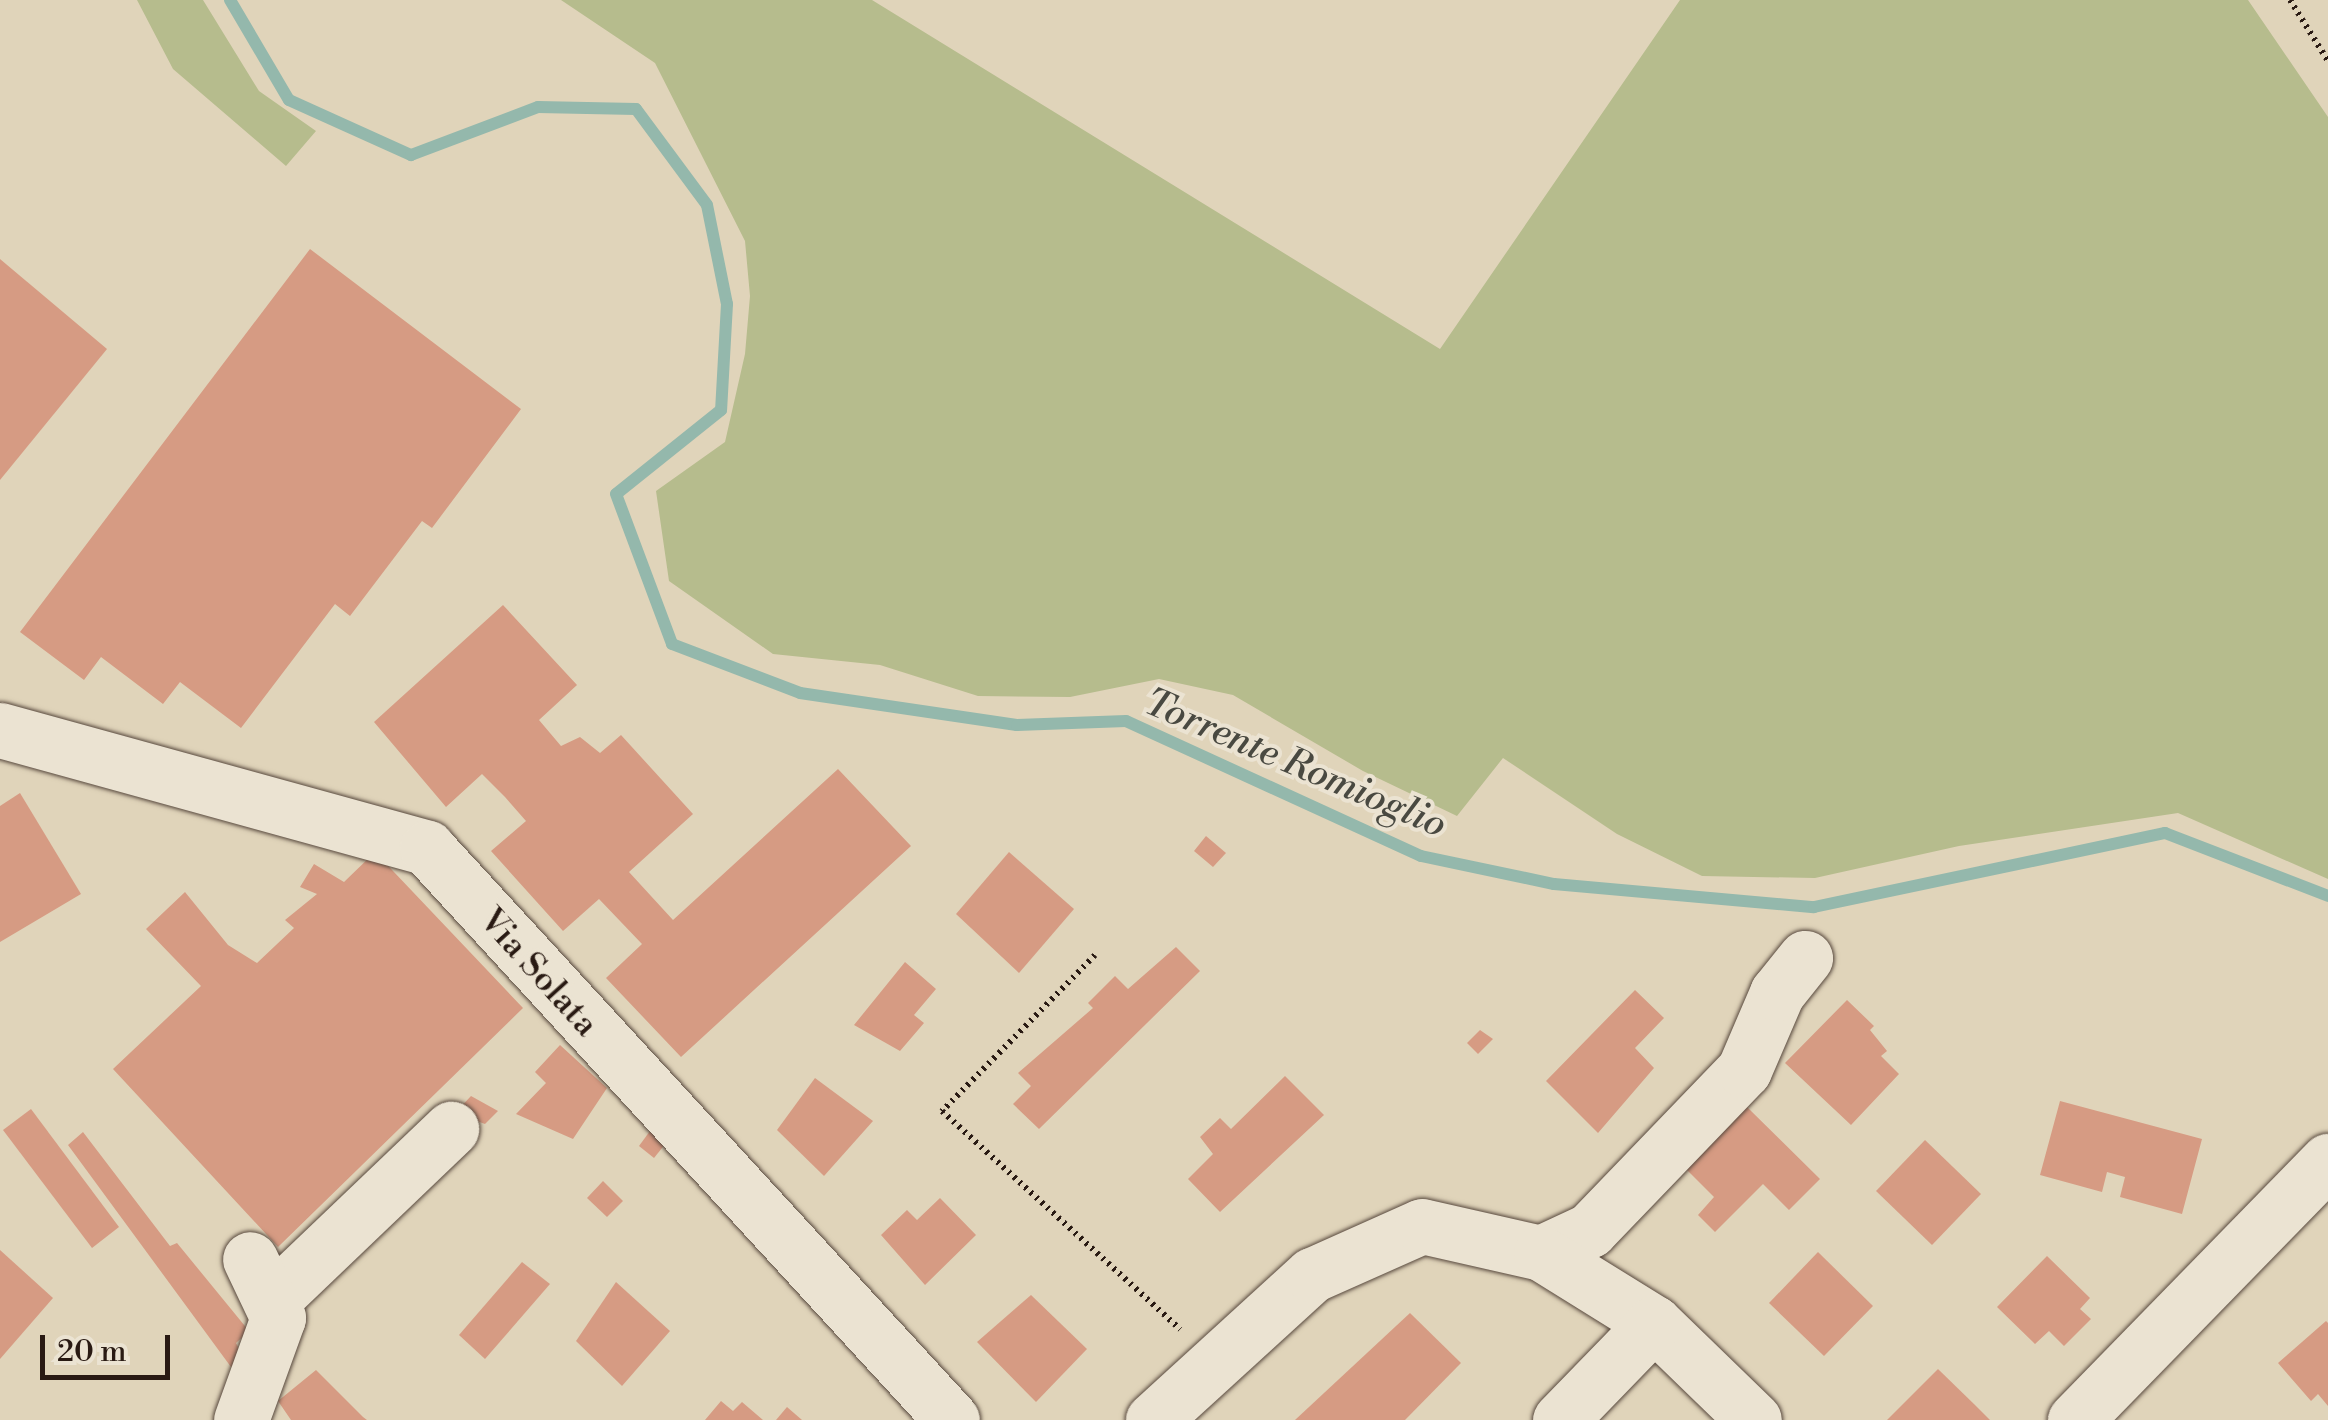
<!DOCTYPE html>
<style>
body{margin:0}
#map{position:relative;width:2328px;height:1420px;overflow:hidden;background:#e0d4ba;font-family:"Libre Bodoni",serif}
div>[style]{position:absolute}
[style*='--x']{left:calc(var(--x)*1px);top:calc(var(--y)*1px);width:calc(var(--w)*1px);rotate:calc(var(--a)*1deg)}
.green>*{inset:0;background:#b6bc8d}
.stream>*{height:12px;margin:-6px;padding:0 6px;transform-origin:6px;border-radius:6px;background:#94b8ac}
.building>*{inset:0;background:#d69b83}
.path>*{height:6px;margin-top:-3px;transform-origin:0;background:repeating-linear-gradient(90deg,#291a13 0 2.5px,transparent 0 7.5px)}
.roads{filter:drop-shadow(0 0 2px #57483d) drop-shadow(0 0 2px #57483d)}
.minor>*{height:55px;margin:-27.5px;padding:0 27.5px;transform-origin:27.5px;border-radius:27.5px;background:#ebe3d2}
span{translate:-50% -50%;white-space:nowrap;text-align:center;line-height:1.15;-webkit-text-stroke:8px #ebe3d2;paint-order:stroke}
.street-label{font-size:35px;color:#291a13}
.water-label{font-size:38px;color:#494941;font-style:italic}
.scale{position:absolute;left:40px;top:1335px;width:130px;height:45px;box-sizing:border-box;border:5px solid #291a13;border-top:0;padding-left:12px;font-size:30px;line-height:35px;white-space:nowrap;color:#291a13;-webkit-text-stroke:8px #ebe3d2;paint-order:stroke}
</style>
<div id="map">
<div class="green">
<div style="clip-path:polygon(137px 0,203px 0,259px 91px,316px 131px,286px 166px,173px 69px)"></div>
<div style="clip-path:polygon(561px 0,872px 0,1440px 349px,1680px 0,2248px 0,2328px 117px,2328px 879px,2178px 813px,1959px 846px,1815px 878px,1702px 876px,1617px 834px,1503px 758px,1457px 816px,1363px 771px,1233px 695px,1159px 679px,1070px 697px,978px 696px,880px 665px,773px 654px,669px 581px,656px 491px,725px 442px,745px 354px,750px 296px,745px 241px,655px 63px)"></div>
</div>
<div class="stream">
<div style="--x:230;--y:0;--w:116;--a:59.5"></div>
<div style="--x:289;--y:100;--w:134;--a:24.3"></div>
<div style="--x:411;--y:155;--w:136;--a:-20.7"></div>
<div style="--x:538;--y:107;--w:98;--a:1.2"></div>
<div style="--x:636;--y:109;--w:119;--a:53.5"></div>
<div style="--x:707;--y:205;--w:101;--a:78.6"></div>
<div style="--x:727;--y:304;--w:106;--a:93.2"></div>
<div style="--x:721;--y:410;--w:134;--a:141.3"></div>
<div style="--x:616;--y:494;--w:160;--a:69.5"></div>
<div style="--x:672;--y:644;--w:137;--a:20.9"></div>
<div style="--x:800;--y:693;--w:219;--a:8.4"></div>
<div style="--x:1017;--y:725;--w:109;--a:-2.1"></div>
<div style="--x:1126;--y:721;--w:324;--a:24.6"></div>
<div style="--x:1421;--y:856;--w:136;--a:11.9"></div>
<div style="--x:1554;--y:884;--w:261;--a:5.1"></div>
<div style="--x:1814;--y:907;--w:359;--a:-11.9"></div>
<div style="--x:2165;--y:833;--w:175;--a:21.1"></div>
</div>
<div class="building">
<div style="clip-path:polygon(310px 249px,521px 409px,432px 528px,422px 521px,350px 616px,335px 604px,241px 728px,180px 682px,163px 704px,101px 657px,84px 680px,20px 632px)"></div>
<div style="clip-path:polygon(0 259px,107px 349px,0 480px)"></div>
<div style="clip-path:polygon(503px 605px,577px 685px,539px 720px,561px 746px,580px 737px,600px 753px,621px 735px,693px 814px,629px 872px,673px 920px,838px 769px,911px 846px,681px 1057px,606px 978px,642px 944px,599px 899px,563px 931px,491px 851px,526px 821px,505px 797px,482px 774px,446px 807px,374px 722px)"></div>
<div style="clip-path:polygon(20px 793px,81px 894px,0 942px,0 806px)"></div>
<div style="clip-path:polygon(1206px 836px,1226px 853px,1213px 867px,1194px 851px)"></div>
<div style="clip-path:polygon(375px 852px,523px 1008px,278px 1247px,113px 1069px,201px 986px,146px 929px,185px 892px,228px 945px,257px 963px,294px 928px,285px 920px,317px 894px,300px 887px,314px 864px,344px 882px)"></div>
<div style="clip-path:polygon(1009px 852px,1074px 909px,1019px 973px,956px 914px)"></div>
<div style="clip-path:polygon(1176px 947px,1200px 971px,1039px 1129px,1013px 1104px,1031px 1086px,1018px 1073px,1093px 1008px,1088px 1003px,1115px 976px,1128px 989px)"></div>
<div style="clip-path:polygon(905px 962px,936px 989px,914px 1015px,924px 1023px,900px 1051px,854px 1025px)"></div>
<div style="clip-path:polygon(1635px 990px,1664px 1018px,1635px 1048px,1654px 1068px,1598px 1133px,1546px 1081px)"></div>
<div style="clip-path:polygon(1847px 1000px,1874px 1026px,1870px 1030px,1887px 1051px,1881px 1056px,1899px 1074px,1851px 1125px,1785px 1063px)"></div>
<div style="clip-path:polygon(1480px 1030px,1493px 1039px,1478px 1054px,1467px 1043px)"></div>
<div style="clip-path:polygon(560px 1045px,607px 1088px,573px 1139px,516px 1114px,546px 1083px,535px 1072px)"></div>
<div style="clip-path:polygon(1285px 1076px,1324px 1115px,1220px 1212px,1188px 1179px,1213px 1154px,1200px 1137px,1220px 1118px,1231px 1129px)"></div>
<div style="clip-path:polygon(815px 1078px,873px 1121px,824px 1176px,777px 1130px)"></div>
<div style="clip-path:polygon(471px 1096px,498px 1111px,485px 1124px,455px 1113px)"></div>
<div style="clip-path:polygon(2060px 1101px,2202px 1139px,2182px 1214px,2120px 1197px,2125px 1177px,2107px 1172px,2102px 1192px,2040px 1175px)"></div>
<div style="clip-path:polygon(1747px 1107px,1820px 1179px,1789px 1210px,1763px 1184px,1715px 1232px,1698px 1215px,1714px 1197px,1686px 1169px)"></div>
<div style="clip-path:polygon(31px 1109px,119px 1227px,92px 1248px,3px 1130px)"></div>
<div style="clip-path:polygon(650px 1131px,666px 1143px,654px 1158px,639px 1146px)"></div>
<div style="clip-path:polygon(83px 1132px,170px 1246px,177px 1243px,249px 1331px,236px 1343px,244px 1359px,231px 1367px,68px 1145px)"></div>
<div style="clip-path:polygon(1925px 1140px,1981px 1194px,1932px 1245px,1876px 1191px)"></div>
<div style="clip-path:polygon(603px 1181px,623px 1201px,607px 1217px,587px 1198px)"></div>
<div style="clip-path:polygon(940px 1198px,976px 1235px,925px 1285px,881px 1235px,907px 1210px,917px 1220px)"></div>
<div style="clip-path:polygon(0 1250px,53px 1298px,0 1359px)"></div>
<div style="clip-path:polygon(1818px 1252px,1873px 1306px,1824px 1356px,1769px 1303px)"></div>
<div style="clip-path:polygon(2047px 1256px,2090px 1298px,2080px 1309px,2091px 1319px,2064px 1346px,2049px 1331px,2035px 1344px,1997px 1307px)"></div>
<div style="clip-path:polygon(522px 1262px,550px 1284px,485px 1359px,459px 1335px)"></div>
<div style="clip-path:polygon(616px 1282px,670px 1331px,622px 1386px,576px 1341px)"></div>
<div style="clip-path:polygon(1031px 1295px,1087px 1349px,1036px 1402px,977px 1342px)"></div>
<div style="clip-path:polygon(1410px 1313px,1461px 1363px,1405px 1420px,1295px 1420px)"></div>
<div style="clip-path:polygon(2326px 1321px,2328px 1323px,2328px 1406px,2318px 1394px,2311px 1401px,2278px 1363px)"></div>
<div style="clip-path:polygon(1938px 1369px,1976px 1406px,1990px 1420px,1887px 1420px)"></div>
<div style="clip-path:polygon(316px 1370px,363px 1417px,367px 1420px,291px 1420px,278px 1401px)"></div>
<div style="clip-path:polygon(721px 1401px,733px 1411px,742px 1402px,763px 1420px,705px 1420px)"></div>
<div style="clip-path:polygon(787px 1407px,802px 1420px,776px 1420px)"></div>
</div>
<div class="path">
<div style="--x:2290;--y:0;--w:72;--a:58.1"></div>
<div style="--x:1095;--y:955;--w:219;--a:134.4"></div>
<div style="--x:942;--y:1111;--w:323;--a:42.5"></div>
</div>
<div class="roads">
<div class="minor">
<div style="--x:0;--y:730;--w:443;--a:15.4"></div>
<div style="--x:427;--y:848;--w:776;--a:47.45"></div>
<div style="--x:1541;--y:1253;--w:54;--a:-25.1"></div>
<div style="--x:1590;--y:1230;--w:222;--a:-46.1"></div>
<div style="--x:1744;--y:1070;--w:84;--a:-66.8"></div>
<div style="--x:1777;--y:993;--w:45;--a:-51.3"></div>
<div style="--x:272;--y:1300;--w:248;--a:-43.7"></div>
<div style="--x:241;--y:1420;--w:109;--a:-70.1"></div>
<div style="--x:278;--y:1318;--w:65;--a:-115.4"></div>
<div style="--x:1153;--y:1420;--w:215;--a:-42.4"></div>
<div style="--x:1312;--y:1275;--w:120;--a:-24"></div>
<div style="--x:1422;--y:1226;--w:122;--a:12.8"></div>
<div style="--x:1541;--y:1253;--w:133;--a:31.8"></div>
<div style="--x:1654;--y:1323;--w:139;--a:44.1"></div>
<div style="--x:1560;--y:1420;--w:135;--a:-45.9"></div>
<div style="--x:2075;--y:1420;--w:362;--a:-45.7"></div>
</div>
</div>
<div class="street-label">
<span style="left:538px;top:973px;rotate:48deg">Via Solata</span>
</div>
<div class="water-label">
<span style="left:1295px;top:764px;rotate:23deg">Torrente Romioglio</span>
</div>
<div class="scale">20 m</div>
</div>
